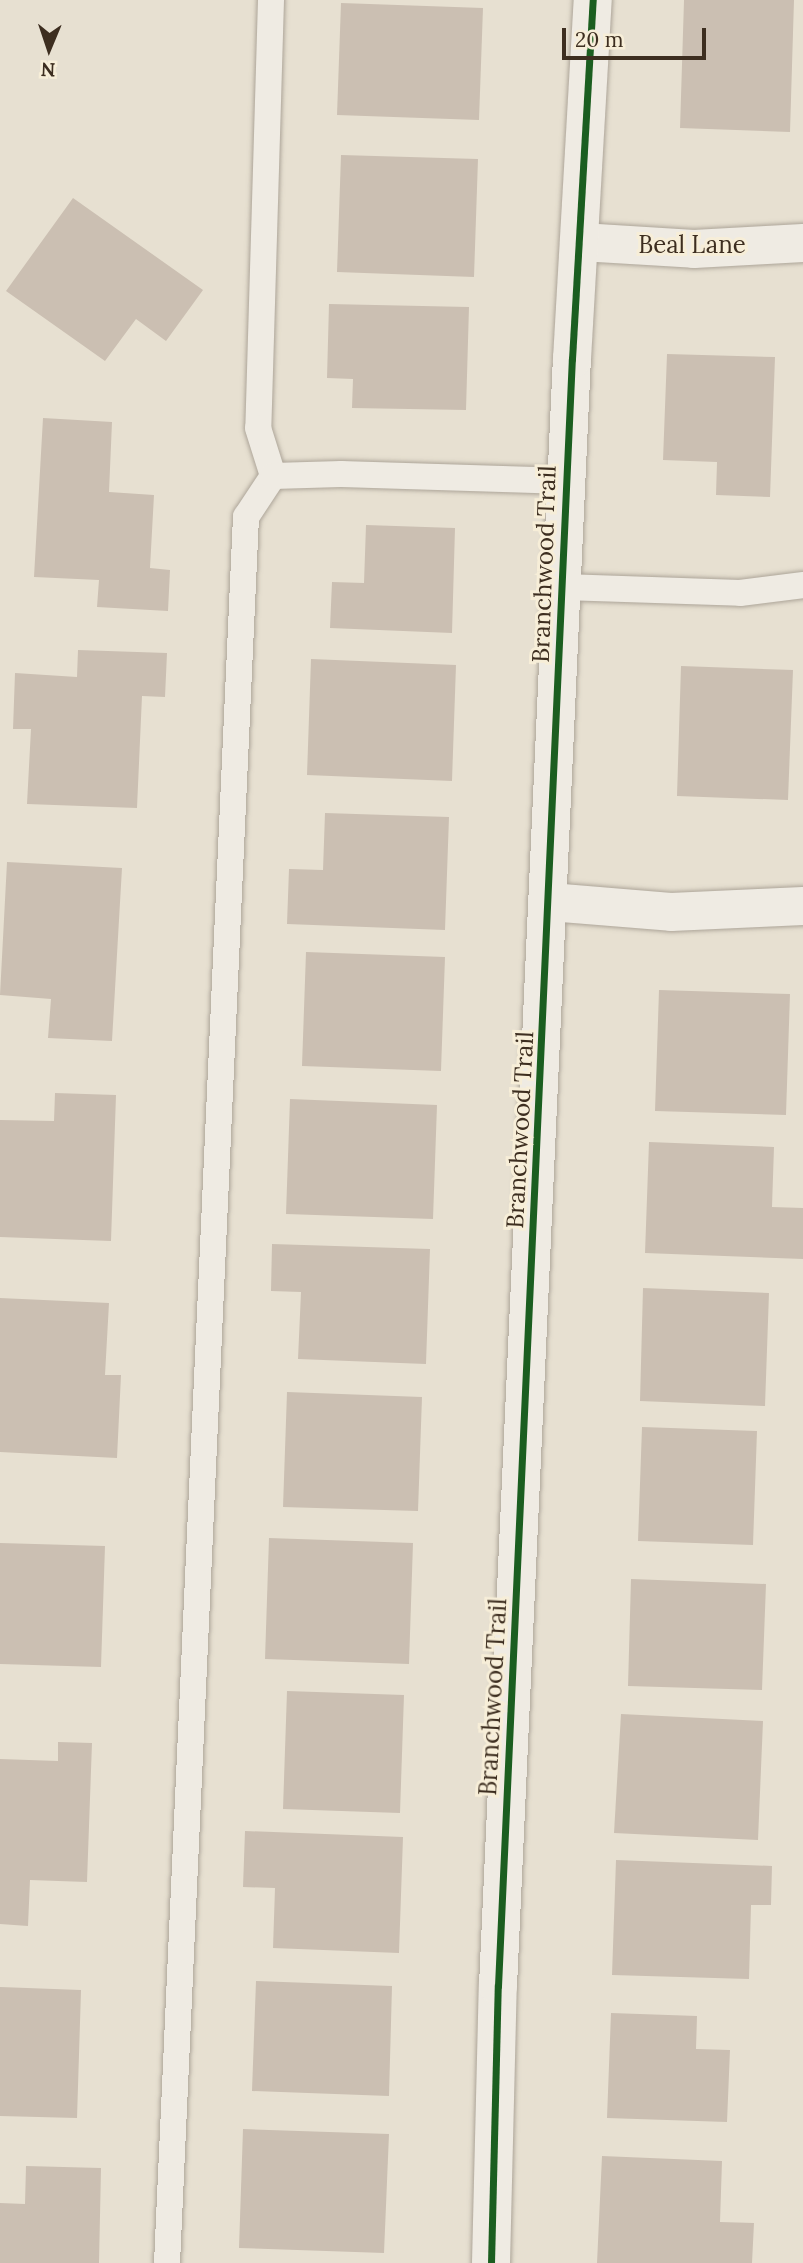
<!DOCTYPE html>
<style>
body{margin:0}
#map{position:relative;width:803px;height:2263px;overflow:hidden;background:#e7e0d1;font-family:Lora,serif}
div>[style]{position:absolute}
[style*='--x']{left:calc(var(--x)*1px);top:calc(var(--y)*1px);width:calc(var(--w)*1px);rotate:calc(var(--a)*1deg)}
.building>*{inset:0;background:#cbbfb2}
.roads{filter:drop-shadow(0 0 2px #ada599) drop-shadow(0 0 2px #ada599)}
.service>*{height:26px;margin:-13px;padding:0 13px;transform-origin:13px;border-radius:13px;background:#efebe3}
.minor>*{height:38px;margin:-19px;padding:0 19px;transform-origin:19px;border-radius:19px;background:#efebe3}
.cycleway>*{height:7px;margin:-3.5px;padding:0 3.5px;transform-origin:3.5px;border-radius:3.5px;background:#1b5e20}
span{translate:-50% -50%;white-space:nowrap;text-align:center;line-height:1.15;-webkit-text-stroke:6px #f7eed8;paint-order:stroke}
.street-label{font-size:24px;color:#3d2e20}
.north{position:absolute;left:14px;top:14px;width:70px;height:70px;-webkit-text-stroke:5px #f7eed8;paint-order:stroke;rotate:182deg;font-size:19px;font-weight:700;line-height:28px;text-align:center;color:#3d2e20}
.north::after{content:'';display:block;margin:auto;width:24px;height:32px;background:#3d2e20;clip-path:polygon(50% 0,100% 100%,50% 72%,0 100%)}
.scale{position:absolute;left:562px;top:28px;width:144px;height:32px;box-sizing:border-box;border:4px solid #3d2e20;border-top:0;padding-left:9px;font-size:21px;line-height:24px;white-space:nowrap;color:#3d2e20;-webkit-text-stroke:5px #f7eed8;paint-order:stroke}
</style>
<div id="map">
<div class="building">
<div style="clip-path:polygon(684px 0,794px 0,790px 132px,680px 128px)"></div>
<div style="clip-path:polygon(341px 3px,483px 8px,479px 120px,337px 115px)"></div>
<div style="clip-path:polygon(341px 155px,478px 159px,474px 277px,337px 272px)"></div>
<div style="clip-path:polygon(73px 198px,203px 290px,166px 341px,136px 319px,105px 361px,6px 291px)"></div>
<div style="clip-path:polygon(329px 304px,469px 307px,466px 410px,352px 408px,353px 379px,327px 378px)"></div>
<div style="clip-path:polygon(667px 354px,775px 357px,770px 497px,716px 495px,717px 462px,663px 460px)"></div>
<div style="clip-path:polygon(43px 418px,112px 422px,109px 492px,154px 495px,150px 568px,170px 570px,168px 611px,97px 607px,99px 580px,34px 577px)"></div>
<div style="clip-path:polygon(366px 525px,455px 528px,452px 633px,330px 628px,332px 582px,364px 583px)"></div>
<div style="clip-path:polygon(78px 650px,167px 653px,165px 697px,142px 696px,137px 808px,27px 804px,31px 729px,13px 729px,15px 673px,77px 677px)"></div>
<div style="clip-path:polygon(311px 659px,456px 665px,452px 781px,307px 775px)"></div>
<div style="clip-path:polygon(681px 666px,793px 670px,788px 800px,677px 796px)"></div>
<div style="clip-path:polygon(325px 813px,449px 817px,445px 930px,287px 924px,289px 869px,323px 870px)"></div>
<div style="clip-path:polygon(7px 862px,122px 868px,112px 1041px,48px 1038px,51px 999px,0 995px)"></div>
<div style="clip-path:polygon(306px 952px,445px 957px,441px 1071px,302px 1066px)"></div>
<div style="clip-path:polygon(659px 990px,790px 994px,786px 1115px,655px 1111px)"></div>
<div style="clip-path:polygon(55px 1093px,116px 1095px,111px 1241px,0 1237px,0 1120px,54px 1121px)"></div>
<div style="clip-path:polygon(290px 1099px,437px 1105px,433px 1219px,286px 1214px)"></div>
<div style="clip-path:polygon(649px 1142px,774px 1147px,772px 1207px,803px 1208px,803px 1259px,645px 1253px)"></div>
<div style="clip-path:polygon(272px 1244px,430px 1249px,426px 1364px,298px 1359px,301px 1292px,271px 1291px)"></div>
<div style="clip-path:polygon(643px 1288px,769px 1293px,765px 1406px,640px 1401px)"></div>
<div style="clip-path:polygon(0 1298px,109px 1303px,105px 1375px,121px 1375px,117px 1458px,0 1452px)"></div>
<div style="clip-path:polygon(287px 1392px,422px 1397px,418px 1511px,283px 1507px)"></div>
<div style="clip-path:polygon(642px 1427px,757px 1431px,753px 1545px,638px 1541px)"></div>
<div style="clip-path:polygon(269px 1538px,413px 1543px,409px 1664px,265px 1659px)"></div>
<div style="clip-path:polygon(0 1543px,105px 1546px,101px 1667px,0 1664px)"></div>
<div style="clip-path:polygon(631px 1579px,766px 1584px,762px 1690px,628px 1686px)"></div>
<div style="clip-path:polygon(287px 1691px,404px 1695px,400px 1813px,283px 1809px)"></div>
<div style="clip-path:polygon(621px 1714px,763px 1721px,758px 1840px,614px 1833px)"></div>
<div style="clip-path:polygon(58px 1742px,92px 1743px,87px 1882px,30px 1880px,28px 1926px,0 1924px,0 1759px,58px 1761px)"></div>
<div style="clip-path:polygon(245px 1831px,403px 1837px,399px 1953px,273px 1948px,275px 1888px,243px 1887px)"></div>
<div style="clip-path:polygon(616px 1860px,772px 1866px,771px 1905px,751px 1905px,749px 1979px,612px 1975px)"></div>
<div style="clip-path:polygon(256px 1981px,392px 1986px,389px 2096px,252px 2091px)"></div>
<div style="clip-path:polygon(0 1987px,81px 1990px,77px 2118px,0 2116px)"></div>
<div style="clip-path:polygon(611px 2013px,697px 2016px,696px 2049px,730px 2050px,727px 2122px,607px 2118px)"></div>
<div style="clip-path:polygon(243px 2129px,389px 2134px,384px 2253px,239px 2248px)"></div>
<div style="clip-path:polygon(602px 2156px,722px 2161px,720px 2222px,754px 2223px,752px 2263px,597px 2263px)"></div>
<div style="clip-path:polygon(26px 2166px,101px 2168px,99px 2263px,0 2263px,0 2203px,25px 2204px)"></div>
</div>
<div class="roads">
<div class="service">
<div style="--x:271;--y:0;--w:428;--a:91.7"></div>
<div style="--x:258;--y:428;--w:50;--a:72.6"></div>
<div style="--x:563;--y:587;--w:177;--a:1.9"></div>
<div style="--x:740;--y:593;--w:64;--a:-7.2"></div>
<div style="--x:167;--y:2263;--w:1748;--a:-87.41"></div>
<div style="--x:246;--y:517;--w:49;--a:-56.6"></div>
<div style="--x:273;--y:476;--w:68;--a:-1.7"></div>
<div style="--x:341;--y:474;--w:226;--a:1.8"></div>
</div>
<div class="minor">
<div style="--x:581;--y:242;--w:113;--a:3.5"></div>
<div style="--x:694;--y:249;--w:109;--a:-3.2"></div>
<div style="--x:550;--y:902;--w:121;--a:4.7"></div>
<div style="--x:671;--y:912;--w:132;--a:-2.6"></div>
<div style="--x:491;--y:2263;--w:277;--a:-88.6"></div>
<div style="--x:498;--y:1986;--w:1629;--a:-87.4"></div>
<div style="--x:572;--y:359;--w:360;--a:-86.7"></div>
</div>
</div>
<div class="cycleway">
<div style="--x:491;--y:2263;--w:277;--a:-88.6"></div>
<div style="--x:498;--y:1986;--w:1629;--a:-87.4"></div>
<div style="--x:572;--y:359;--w:360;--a:-86.7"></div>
</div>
<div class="street-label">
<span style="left:692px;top:245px">Beal Lane</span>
<span style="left:544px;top:564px;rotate:-88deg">Branchwood Trail</span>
<span style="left:520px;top:1130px;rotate:-87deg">Branchwood Trail</span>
<span style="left:493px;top:1697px;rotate:-87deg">Branchwood Trail</span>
</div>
<div class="north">N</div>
<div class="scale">20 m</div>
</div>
